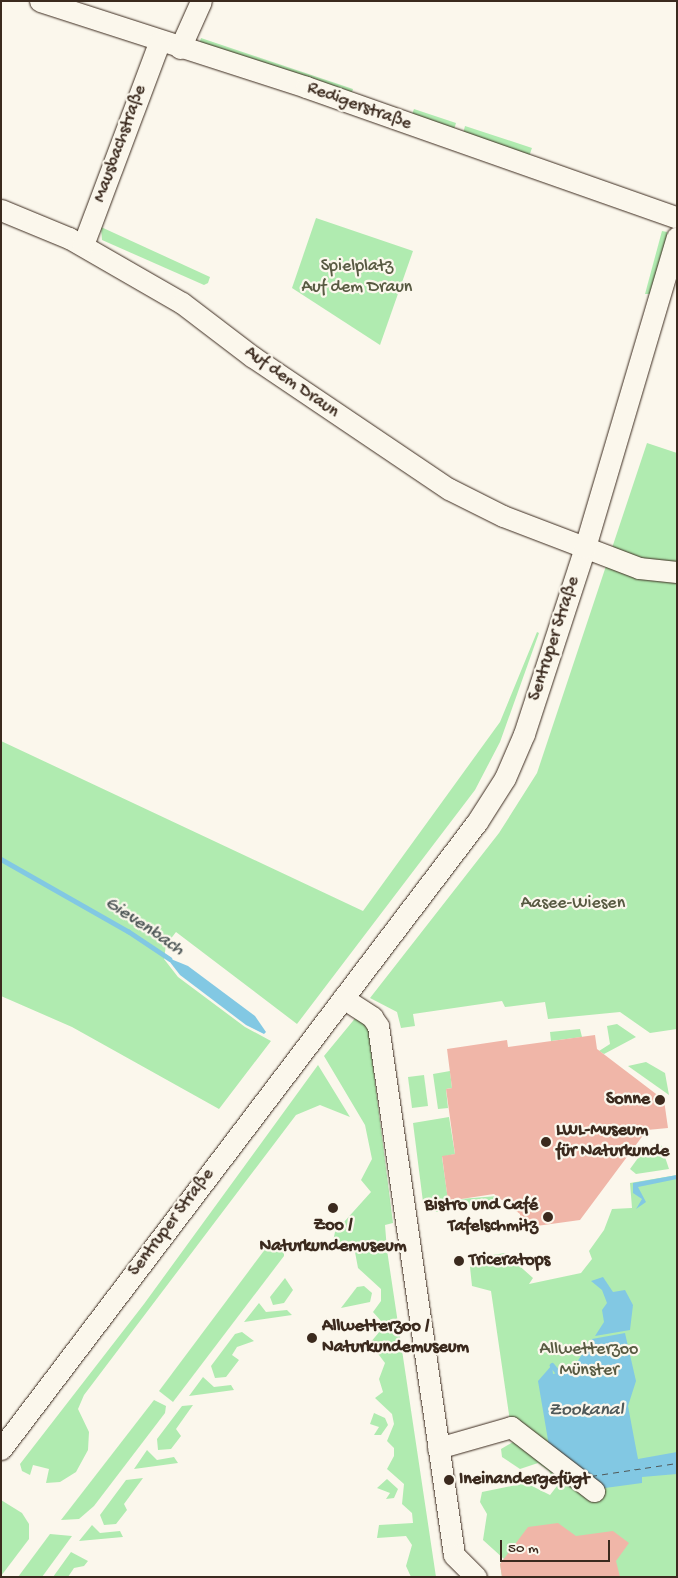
<!DOCTYPE html>
<meta charset="utf-8">
<style>
body{margin:0}
#map{position:relative;width:678px;height:1578px;overflow:hidden;background:#fbf7ec;font-family:"Gochi Hand",sans-serif}
div>[style]{position:absolute}
[style*='--x']{left:calc(var(--x)*1px);top:calc(var(--y)*1px);width:calc(var(--w)*1px);rotate:calc(var(--a)*1deg)}
.green>*{inset:0;background:#b0ebb0}
.water>*{inset:0;background:#82c8e3}
.stream>*{height:4.5px;margin:-2.25px;padding:0 2.25px;transform-origin:2.25px;border-radius:2.25px;background:#82c8e3}
.ferry>*{height:1px;margin-top:-0.5px;transform-origin:0;background:repeating-linear-gradient(90deg,#505959 0 6px,transparent 0 11px)}
.building>*{inset:0;background:#f0b6a8}
.roads{filter:drop-shadow(0 0 1px #3b2a1e) drop-shadow(0 0 1px #3b2a1e)}
.minor>*{height:21px;margin:-10.5px;padding:0 10.5px;transform-origin:10.5px;border-radius:10.5px;background:#fbf7ec}
.dots>*{width:14px;height:14px;translate:-50% -50%;box-sizing:border-box;border:2px solid #fbf7ec;border-radius:50%}
span{translate:-50% -50%;white-space:nowrap;text-align:center;line-height:1.15;-webkit-text-stroke:4.5px #fbf7ec;paint-order:stroke}
.street-label{font-size:18px;color:#3b2a1e}
.park-label{font-size:18px;color:#585a42}
.poi-label{font-size:18px;color:#3b2a1e;font-weight:700}
.right{translate:-100% -50%;text-align:right}
.left{translate:0 -50%;text-align:left}
.water-label{font-size:19px;color:#505959;font-style:italic}
.frame{position:absolute;inset:0;border:2px solid #3b2a1e;pointer-events:none}
.scale{position:absolute;left:500px;top:1540px;width:110px;height:22px;box-sizing:border-box;border:2px solid #3b2a1e;border-top:0;padding-left:6px;font-size:15px;line-height:18px;white-space:nowrap;color:#3b2a1e;-webkit-text-stroke:4px #fbf7ec;paint-order:stroke}
</style>
<div id="map">
<div class="green">
<div style="clip-path:polygon(201px 38px,353px 89px,350px 99px,198px 48px)"></div>
<div style="clip-path:polygon(414px 109px,456px 123px,453px 133px,410px 120px)"></div>
<div style="clip-path:polygon(465px 126px,532px 148px,528px 159px,462px 137px)"></div>
<div style="clip-path:polygon(316px 218px,413px 251px,380px 345px,292px 288px)"></div>
<div style="clip-path:polygon(101px 227px,210px 277px,208px 283px,204px 285px,102px 240px)"></div>
<div style="clip-path:polygon(662px 231px,667px 232px,669px 241px,651px 294px,645px 294px)"></div>
<div style="clip-path:polygon(647px 443px,677px 453px,677px 1029px,650px 1033px,620px 1012px,548px 1019px,545px 1002px,505px 1007px,502px 1001px,413px 1014px,415px 1026px,401px 1028px,397px 1012px,370px 998px,499px 833px,537px 773px)"></div>
<div style="clip-path:polygon(537px 632px,539px 633px,500px 742px,475px 790px,297px 1024px,176px 932px,166px 945px,164px 959px,178px 977px,245px 1027px,271px 1041px,219px 1109px,72px 1027px,1px 996px,1px 741px,363px 911px,500px 722px)"></div>
<div style="clip-path:polygon(357px 1016px,368px 1027px,393px 1223px,385px 1225px,387px 1250px,436px 1577px,411px 1577px,406px 1566px,412px 1545px,406px 1536px,377px 1538px,379px 1525px,413px 1523px,412px 1513px,402px 1504px,404px 1484px,387px 1469px,394px 1456px,394px 1448px,387px 1441px,394px 1424px,392px 1414px,375px 1398px,383px 1392px,379px 1379px,385px 1363px,370px 1343px,380px 1331px,381px 1321px,373px 1312px,381px 1301px,381px 1289px,358px 1268px,355px 1252px,340px 1252px,333px 1241px,335px 1232px,371px 1192px,361px 1180px,372px 1159px,365px 1125px,324px 1056px)"></div>
<div style="clip-path:polygon(617px 1024px,636px 1037px,604px 1054px,599px 1051px,610px 1044px,607px 1026px)"></div>
<div style="clip-path:polygon(580px 1029px,582px 1037px,551px 1041px,550px 1032px)"></div>
<div style="clip-path:polygon(646px 1062px,665px 1073px,669px 1095px,628px 1066px)"></div>
<div style="clip-path:polygon(318px 1065px,350px 1117px,320px 1105px,296px 1115px,84px 1395px,78px 1409px,89px 1432px,88px 1450px,76px 1472px,60px 1482px,46px 1483px,49px 1469px,33px 1465px,30px 1475px,22px 1471px,20px 1464px,144px 1304px)"></div>
<div style="clip-path:polygon(450px 1071px,452px 1088px,446px 1089px,448px 1108px,438px 1109px,433px 1074px)"></div>
<div style="clip-path:polygon(424px 1075px,428px 1106px,412px 1108px,408px 1077px)"></div>
<div style="clip-path:polygon(449px 1117px,455px 1154px,442px 1157px,448px 1200px,497px 1196px,492px 1202px,436px 1212px,430px 1200px,423px 1202px,413px 1123px)"></div>
<div style="clip-path:polygon(661px 1145px,669px 1169px,636px 1174px,630px 1169px,646px 1147px)"></div>
<div style="clip-path:polygon(677px 1175px,677px 1577px,502px 1577px,500px 1564px,504px 1559px,483px 1540px,487px 1514px,480px 1502px,482px 1492px,526px 1483px,550px 1495px,557px 1486px,549px 1471px,538px 1463px,520px 1469px,502px 1457px,501px 1449px,513px 1442px,491px 1291px,472px 1286px,470px 1267px,480px 1257px,505px 1253px,533px 1278px,529px 1284px,581px 1273px,592px 1259px,589px 1251px,604px 1230px,612px 1209px,632px 1208px,630px 1183px)"></div>
<div style="clip-path:polygon(275px 1242px,284px 1250px,284px 1256px,173px 1402px,159px 1391px,269px 1244px)"></div>
<div style="clip-path:polygon(285px 1278px,293px 1290px,284px 1303px,273px 1305px,270px 1297px)"></div>
<div style="clip-path:polygon(364px 1286px,372px 1293px,370px 1302px,341px 1308px,357px 1287px)"></div>
<div style="clip-path:polygon(259px 1303px,266px 1312px,287px 1310px,292px 1315px,244px 1322px)"></div>
<div style="clip-path:polygon(242px 1332px,254px 1341px,237px 1347px,232px 1355px,239px 1360px,226px 1377px,215px 1378px,211px 1366px,235px 1334px)"></div>
<div style="clip-path:polygon(203px 1377px,214px 1387px,231px 1385px,234px 1390px,189px 1396px)"></div>
<div style="clip-path:polygon(154px 1400px,166px 1406px,165px 1413px,94px 1506px,79px 1519px,61px 1520px)"></div>
<div style="clip-path:polygon(193px 1405px,176px 1429px,181px 1436px,171px 1449px,158px 1450px,157px 1439px,182px 1406px)"></div>
<div style="clip-path:polygon(374px 1413px,385px 1418px,388px 1425px,381px 1435px,374px 1435px,379px 1427px,370px 1424px)"></div>
<div style="clip-path:polygon(147px 1450px,157px 1460px,174px 1457px,178px 1463px,134px 1469px)"></div>
<div style="clip-path:polygon(143px 1478px,124px 1504px,127px 1510px,116px 1524px,104px 1525px,100px 1515px,126px 1480px)"></div>
<div style="clip-path:polygon(387px 1479px,398px 1489px,394px 1498px,386px 1499px,390px 1493px,377px 1488px)"></div>
<div style="clip-path:polygon(1px 1500px,22px 1513px,29px 1524px,29px 1539px,1px 1576px)"></div>
<div style="clip-path:polygon(92px 1525px,100px 1533px,120px 1531px,123px 1537px,79px 1541px)"></div>
<div style="clip-path:polygon(50px 1534px,72px 1536px,42px 1577px,18px 1577px)"></div>
<div style="clip-path:polygon(71px 1552px,88px 1561px,84px 1566px,74px 1568px,68px 1577px,53px 1577px)"></div>
</div>
<div class="water">
<div style="clip-path:polygon(166px 957px,188px 966px,255px 1016px,266px 1032px,264px 1034px,246px 1025px,180px 975px)"></div>
<div style="clip-path:polygon(677px 1175px,677px 1179px,638px 1187px,646px 1202px,636px 1209px,642px 1199px,633px 1193px,633px 1183px)"></div>
<div style="clip-path:polygon(603px 1277px,613px 1292px,625px 1290px,633px 1305px,630px 1330px,595px 1336px,604px 1322px,602px 1310px,607px 1303px,602px 1290px,591px 1281px)"></div>
<div style="clip-path:polygon(625px 1333px,636px 1381px,628px 1406px,638px 1459px,677px 1452px,677px 1474px,642px 1477px,642px 1483px,605px 1488px,549px 1446px,538px 1381px,552px 1365px,553px 1374px,578px 1368px,577px 1362px,592px 1339px)"></div>
</div>
<div class="stream">
<div style="--x:1;--y:859;--w:146;--a:29.6"></div>
<div style="--x:128;--y:931;--w:50;--a:33.7"></div>
<div style="--x:552;--y:1365;--w:13;--a:51"></div>
</div>
<div class="ferry">
<div style="--x:591;--y:1476;--w:87;--a:-8.6"></div>
</div>
<div class="building">
<div style="clip-path:polygon(595px 1035px,597px 1049px,664px 1100px,668px 1128px,647px 1130px,580px 1220px,522px 1228px,520px 1214px,494px 1194px,448px 1201px,442px 1156px,455px 1154px,446px 1089px,452px 1088px,447px 1049px,507px 1040px,508px 1047px)"></div>
<div style="clip-path:polygon(558px 1523px,576px 1536px,613px 1531px,629px 1543px,616px 1561px,620px 1577px,502px 1577px,500px 1564px,528px 1527px)"></div>
</div>
<div class="roads">
<div class="minor">
<div style="--x:40;--y:1;--w:280;--a:17.9"></div>
<div style="--x:306;--y:87;--w:393;--a:19.4"></div>
<div style="--x:180;--y:48;--w:51;--a:-65.9"></div>
<div style="--x:1;--y:210;--w:74;--a:22.4"></div>
<div style="--x:69;--y:238;--w:130;--a:29.9"></div>
<div style="--x:182;--y:303;--w:89;--a:37.3"></div>
<div style="--x:253;--y:357;--w:236;--a:34"></div>
<div style="--x:449;--y:489;--w:60;--a:26.6"></div>
<div style="--x:503;--y:516;--w:146;--a:20.9"></div>
<div style="--x:639;--y:568;--w:38;--a:6"></div>
<div style="--x:83;--y:245;--w:216;--a:-69.4"></div>
<div style="--x:343;--y:998;--w:35;--a:33"></div>
<div style="--x:372;--y:1017;--w:11;--a:56"></div>
<div style="--x:378;--y:1026;--w:534;--a:81.82"></div>
<div style="--x:454;--y:1555;--w:31;--a:45"></div>
<div style="--x:438;--y:1448;--w:76;--a:-16"></div>
<div style="--x:511;--y:1427;--w:105;--a:37.6"></div>
<div style="--x:1;--y:1449;--w:787;--a:-52.8"></div>
<div style="--x:477;--y:822;--w:52;--a:-57.5"></div>
<div style="--x:505;--y:778;--w:48;--a:-66.6"></div>
<div style="--x:524;--y:734;--w:197;--a:-71.9"></div>
<div style="--x:585;--y:547;--w:323;--a:-73.5"></div>
</div>
</div>
<div class="dots">
<div style="left:660px;top:1100px;background:#3b2a1e"></div>
<div style="left:546px;top:1142px;background:#3b2a1e"></div>
<div style="left:333px;top:1208px;background:#3b2a1e"></div>
<div style="left:548px;top:1217px;background:#3b2a1e"></div>
<div style="left:459px;top:1261px;background:#3b2a1e"></div>
<div style="left:312px;top:1338px;background:#3b2a1e"></div>
<div style="left:449px;top:1480px;background:#3b2a1e"></div>
</div>
<div class="street-label">
<span style="left:359px;top:107px;rotate:20deg">Redigerstraße</span>
<span style="left:121px;top:144px;rotate:-70deg">Mausbachstraße</span>
<span style="left:291px;top:383px;rotate:35deg">Auf dem Draun</span>
<span style="left:555px;top:639px;rotate:-72deg">Sentruper Straße</span>
<span style="left:172px;top:1223px;rotate:-53deg">Sentruper Straße</span>
</div>
<div class="park-label">
<span style="left:357px;top:278px">Spielplatz<br>Auf dem Draun</span>
<span style="left:573px;top:904px">Aasee-Wiesen</span>
<span style="left:589px;top:1361px">Allwetterzoo<br>Münster</span>
</div>
<div class="poi-label">
<span class="right" style="left:650px;top:1100px">Sonne</span>
<span class="left" style="left:556px;top:1142px">LWL-Museum<br>für Naturkunde</span>
<span class="right" style="left:538px;top:1217px">Bistro und Café<br>Tafelschmitz</span>
<span style="left:333px;top:1237px">Zoo /<br>Naturkundemuseum</span>
<span class="left" style="left:469px;top:1261px">Triceratops</span>
<span class="left" style="left:322px;top:1338px">Allwetterzoo /<br>Naturkundemuseum</span>
<span class="left" style="left:459px;top:1480px">Ineinandergefügt</span>
</div>
<div class="water-label">
<span style="left:144px;top:927px;rotate:34deg">Gievenbach</span>
<span style="left:586px;top:1411px">Zookanal</span>
</div>
<div class="frame"></div>
<div class="scale">50 m</div>
</div>
